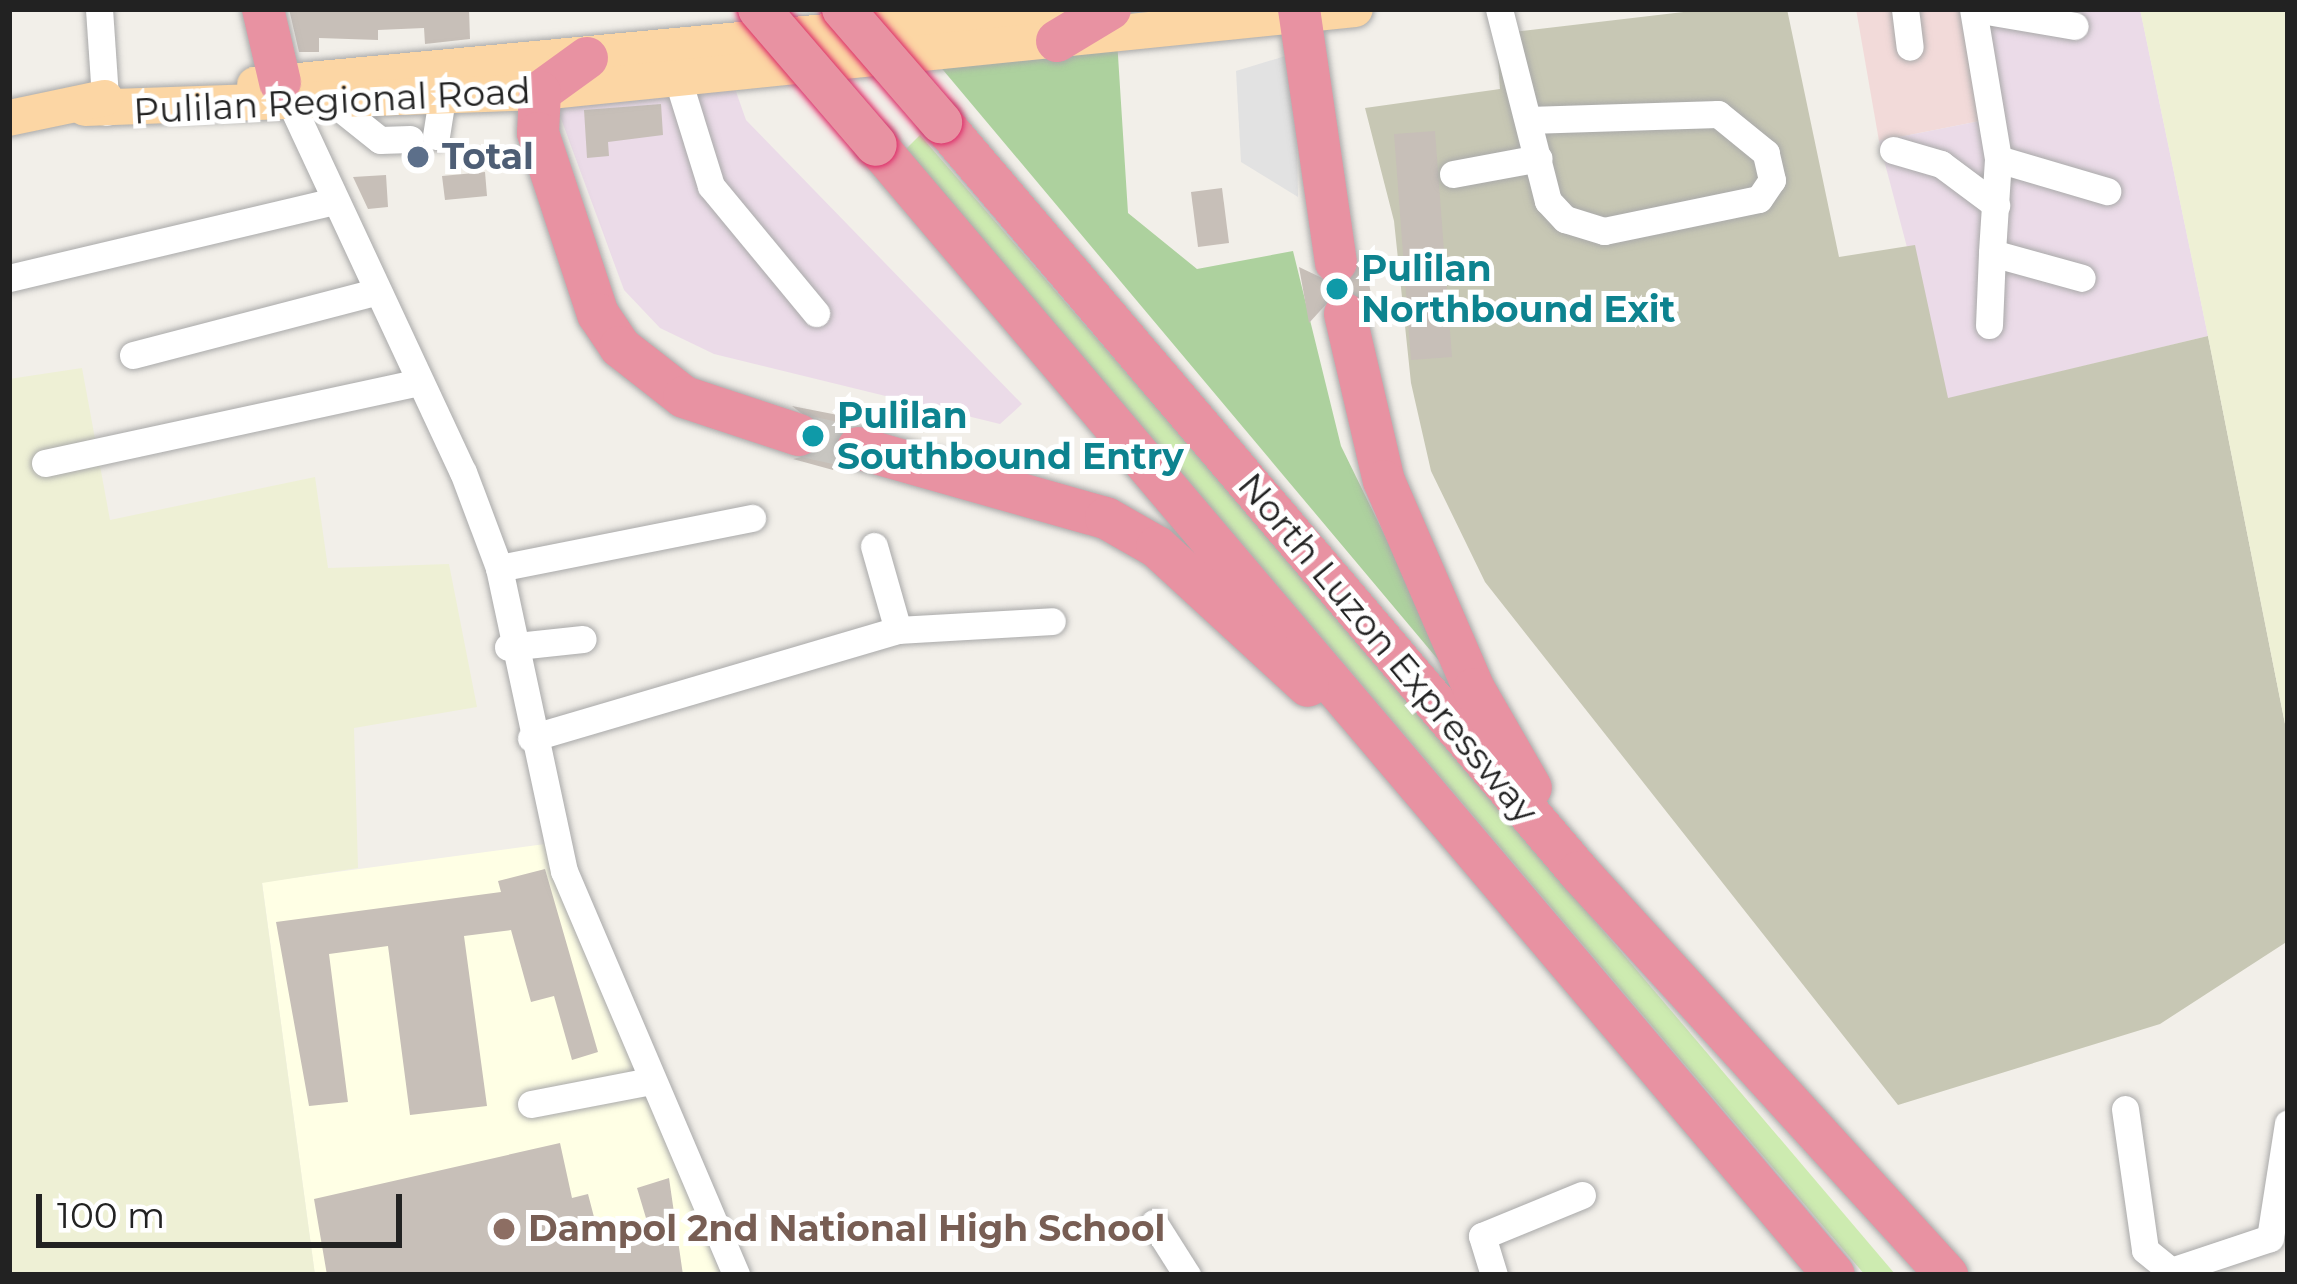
<!DOCTYPE html>
<style>
body{margin:0}
#map{position:relative;width:2297px;height:1284px;overflow:hidden;background:#f2efe9;font-family:Montserrat,sans-serif}
div>[style]{position:absolute}
[style*='--x']{left:calc(var(--x)*1px);top:calc(var(--y)*1px);width:calc(var(--w)*1px);rotate:calc(var(--a)*1deg)}
.commercial>*{inset:0;background:#f2dad9}
.industrial>*{inset:0;background:#ebdbe8}
.education>*{inset:0;background:#ffffe5}
.construction>*{inset:0;background:#c7c7b4}
.farmland>*{inset:0;background:#eef0d5}
.grass>*{inset:0;background:#cdebb0}
.forest>*{inset:0;background:#add19e}
.parking>*{inset:0;background:#e2e2e2}
.building>*{inset:0;background:#c7bfb8}
.highway-tunnel>*{height:42px;margin-top:-21px;transform-origin:0;background:repeating-linear-gradient(90deg,#c8c6c1 0 42px,transparent 0 63px)}
.roads{filter:drop-shadow(0 0 3px #a9a9a9) drop-shadow(0 0 3px #a9a9a9)}
.minor>*{height:27px;margin:-13.5px;padding:0 13.5px;transform-origin:13.5px;border-radius:13.5px;background:#fff}
.major>*{height:36px;margin:-18px;padding:0 18px;transform-origin:18px;border-radius:18px;background:#fcd6a4}
.highway>*{height:42px;margin:-21px;padding:0 21px;transform-origin:21px;border-radius:21px;background:#e892a2}
.bridges{filter:drop-shadow(0 0 3px #dc2a67) drop-shadow(0 0 3px #dc2a67)}
.highway-bridge>*{height:42px;margin:-21px;padding:0 21px;transform-origin:21px;border-radius:21px;background:#e892a2}
.dots>*{width:33px;height:33px;translate:-50% -50%;box-sizing:border-box;border:6px solid #fff;border-radius:50%}
span{translate:-50% -50%;white-space:nowrap;text-align:center;line-height:1.15;-webkit-text-stroke:10px #fff;paint-order:stroke}
.street-label{font-size:36px;color:#222}
.service-label{font-size:36px;color:#4e5e75;font-weight:700}
.left{translate:0 -50%;text-align:left}
.culture-label{font-size:36px;color:#0d838f;font-weight:700}
.education-label{font-size:36px;color:#785e54;font-weight:700}
.frame{position:absolute;inset:0;border:12px solid #222;pointer-events:none}
.scale{position:absolute;left:36px;top:1194px;width:366px;height:54px;box-sizing:border-box;border:6px solid #222;border-top:0;padding-left:15px;font-size:36px;line-height:42px;white-space:nowrap;color:#222;-webkit-text-stroke:9px #fff;paint-order:stroke}
</style>
<div id="map">
<div class="commercial">
<div style="clip-path:polygon(1856px 9px,1959px 9px,1980px 121px,1879px 141px)"></div>
</div>
<div class="industrial">
<div style="clip-path:polygon(1959px 9px,2140px 9px,2208px 336px,1947px 399px,1879px 141px,1980px 121px)"></div>
<div style="clip-path:polygon(733px 83px,746px 120px,1022px 404px,1000px 424px,714px 354px,660px 328px,624px 290px,556px 105px)"></div>
</div>
<div class="education">
<div style="clip-path:polygon(545px 844px,721px 1275px,315px 1275px,262px 882px)"></div>
</div>
<div class="construction">
<div style="clip-path:polygon(1709px 9px,1787px 9px,1839px 257px,1915px 245px,1948px 398px,2208px 336px,2288px 739px,2288px 941px,2160px 1024px,1898px 1105px,1485px 582px,1431px 471px,1411px 383px,1394px 221px,1365px 108px,1500px 89px,1496px 34px)"></div>
</div>
<div class="farmland">
<div style="clip-path:polygon(2140px 9px,2288px 9px,2288px 739px,2208px 336px)"></div>
<div style="clip-path:polygon(82px 368px,110px 520px,315px 477px,328px 568px,449px 564px,477px 707px,354px 728px,358px 868px,262px 883px,315px 1275px,9px 1275px,9px 379px)"></div>
</div>
<div class="grass">
<div style="clip-path:polygon(920px 135px,1232px 494px,1895px 1274px,1865px 1275px,1675px 1053px,906px 149px)"></div>
</div>
<div class="forest">
<div style="clip-path:polygon(1117px 40px,1128px 213px,1197px 269px,1293px 251px,1341px 446px,1456px 681px,933px 58px)"></div>
</div>
<div class="parking">
<div style="clip-path:polygon(1292px 54px,1296px 103px,1298px 197px,1241px 162px,1236px 71px)"></div>
</div>
<div class="building">
<div style="clip-path:polygon(289px 9px,469px 9px,470px 39px,425px 44px,424px 28px,378px 30px,378px 40px,319px 38px,319px 52px,299px 52px)"></div>
<div style="clip-path:polygon(661px 104px,663px 135px,608px 142px,609px 156px,587px 158px,584px 110px)"></div>
<div style="clip-path:polygon(1435px 131px,1452px 357px,1411px 360px,1394px 134px)"></div>
<div style="clip-path:polygon(485px 172px,487px 196px,445px 200px,442px 176px)"></div>
<div style="clip-path:polygon(386px 175px,388px 207px,368px 209px,353px 177px)"></div>
<div style="clip-path:polygon(1222px 188px,1229px 243px,1198px 247px,1191px 192px)"></div>
<div style="clip-path:polygon(1364px 255px,1374px 311px,1340px 289px,1309px 323px,1299px 267px,1341px 287px)"></div>
<div style="clip-path:polygon(792px 406px,848px 417px,833px 470px,793px 459px,817px 453px,824px 431px)"></div>
<div style="clip-path:polygon(545px 869px,598px 1052px,572px 1060px,554px 996px,531px 1002px,511px 930px,464px 936px,487px 1106px,410px 1115px,388px 946px,329px 954px,348px 1102px,309px 1106px,276px 922px,501px 892px,498px 881px)"></div>
<div style="clip-path:polygon(560px 1143px,572px 1198px,588px 1194px,600px 1240px,649px 1228px,637px 1188px,669px 1178px,683px 1275px,327px 1275px,314px 1199px)"></div>
</div>
<div class="highway-tunnel">
<div style="--x:799;--y:435;--w:60;--a:12.4"></div>
</div>
<div class="roads">
<div class="minor">
<div style="--x:99;--y:9;--w:103;--a:86.1"></div>
<div style="--x:1499;--y:9;--w:198;--a:75.7"></div>
<div style="--x:1548;--y:201;--w:25;--a:47"></div>
<div style="--x:1565;--y:219;--w:41;--a:17.1"></div>
<div style="--x:1604;--y:231;--w:158;--a:-11.7"></div>
<div style="--x:1759;--y:199;--w:23;--a:-56"></div>
<div style="--x:1772;--y:180;--w:28;--a:-103"></div>
<div style="--x:1766;--y:153;--w:62;--a:-140.9"></div>
<div style="--x:1718;--y:114;--w:190;--a:178.2"></div>
<div style="--x:1905;--y:9;--w:38;--a:83"></div>
<div style="--x:1973;--y:9;--w:152;--a:80.5"></div>
<div style="--x:1998;--y:159;--w:94;--a:93.7"></div>
<div style="--x:1992;--y:253;--w:93;--a:15.5"></div>
<div style="--x:1975;--y:9;--w:101;--a:9.6"></div>
<div style="--x:678;--y:80;--w:111;--a:72.7"></div>
<div style="--x:711;--y:186;--w:165;--a:50.4"></div>
<div style="--x:336;--y:105;--w:56;--a:38.5"></div>
<div style="--x:380;--y:140;--w:30;--a:-2"></div>
<div style="--x:293;--y:108;--w:402;--a:65"></div>
<div style="--x:463;--y:472;--w:103;--a:69.4"></div>
<div style="--x:499;--y:568;--w:310;--a:77.9"></div>
<div style="--x:564;--y:871;--w:439;--a:66.9"></div>
<div style="--x:436;--y:136;--w:38;--a:-81"></div>
<div style="--x:1893;--y:150;--w:50;--a:16.3"></div>
<div style="--x:1941;--y:164;--w:69;--a:36.7"></div>
<div style="--x:1998;--y:159;--w:114;--a:16.4"></div>
<div style="--x:1453;--y:174;--w:87;--a:-10.5"></div>
<div style="--x:9;--y:278;--w:335;--a:-13.3"></div>
<div style="--x:1989;--y:325;--w:72;--a:-87.6"></div>
<div style="--x:133;--y:355;--w:250;--a:-14.6"></div>
<div style="--x:45;--y:463;--w:379;--a:-12.2"></div>
<div style="--x:874;--y:546;--w:87;--a:74.1"></div>
<div style="--x:499;--y:568;--w:258;--a:-11.2"></div>
<div style="--x:508;--y:647;--w:75;--a:-6.1"></div>
<div style="--x:531;--y:738;--w:383;--a:-16.4"></div>
<div style="--x:898;--y:630;--w:154;--a:-3.3"></div>
<div style="--x:531;--y:1104;--w:121;--a:-10.9"></div>
<div style="--x:2125;--y:1109;--w:142;--a:81.9"></div>
<div style="--x:2145;--y:1250;--w:33;--a:39"></div>
<div style="--x:2171;--y:1271;--w:104;--a:-18.4"></div>
<div style="--x:2270;--y:1238;--w:116;--a:-81.1"></div>
<div style="--x:1154;--y:1223;--w:62;--a:57.6"></div>
<div style="--x:1494;--y:1275;--w:41;--a:-107.1"></div>
<div style="--x:1482;--y:1236;--w:108;--a:-22.3"></div>
</div>
<div class="major">
<div style="--x:255;--y:85;--w:824;--a:-5.3"></div>
<div style="--x:85;--y:108;--w:455;--a:-2"></div>
<div style="--x:540;--y:92;--w:819;--a:-5.81"></div>
<div style="--x:9;--y:118;--w:98;--a:-11.8"></div>
</div>
<div class="highway">
<div style="--x:263;--y:9;--w:75;--a:76.9"></div>
<div style="--x:1299;--y:9;--w:256;--a:81.7"></div>
<div style="--x:1057;--y:41;--w:62;--a:-31.1"></div>
<div style="--x:587;--y:58;--w:58;--a:144.1"></div>
<div style="--x:540;--y:92;--w:41;--a:92.8"></div>
<div style="--x:538;--y:133;--w:191;--a:71.7"></div>
<div style="--x:598;--y:314;--w:40;--a:56"></div>
<div style="--x:620;--y:347;--w:81;--a:38"></div>
<div style="--x:684;--y:397;--w:121;--a:18.3"></div>
<div style="--x:941;--y:122;--w:985;--a:49.61"></div>
<div style="--x:1579;--y:872;--w:546;--a:47.6"></div>
<div style="--x:876;--y:145;--w:1481;--a:49.71"></div>
<div style="--x:1345;--y:314;--w:171;--a:76.9"></div>
<div style="--x:1384;--y:481;--w:227;--a:66.6"></div>
<div style="--x:1474;--y:689;--w:114;--a:60.1"></div>
<div style="--x:858;--y:448;--w:258;--a:15.8"></div>
<div style="--x:1106;--y:518;--w:59;--a:29.6"></div>
<div style="--x:1157;--y:547;--w:205;--a:42.6"></div>
</div>
</div>
<div class="bridges">
<div class="highway-bridge">
<div style="--x:759;--y:9;--w:179;--a:49.3"></div>
<div style="--x:843;--y:9;--w:150;--a:49.1"></div>
</div>
</div>
<div class="dots">
<div style="left:418px;top:157px;background:#5c6f8a"></div>
<div style="left:1337px;top:289px;background:#0f9aa8"></div>
<div style="left:813px;top:436px;background:#0f9aa8"></div>
<div style="left:504px;top:1229px;background:#8d6e63"></div>
</div>
<div class="street-label">
<span style="left:332px;top:101px;rotate:-3deg">Pulilan Regional Road</span>
<span style="left:1388px;top:648px;rotate:50deg">North Luzon Expressway</span>
</div>
<div class="service-label">
<span class="left" style="left:442px;top:157px">Total</span>
</div>
<div class="culture-label">
<span class="left" style="left:1361px;top:289px">Pulilan<br>Northbound Exit</span>
<span class="left" style="left:837px;top:436px">Pulilan<br>Southbound Entry</span>
</div>
<div class="education-label">
<span class="left" style="left:528px;top:1229px">Dampol 2nd National High School</span>
</div>
<div class="frame"></div>
<div class="scale">100 m</div>
</div>
